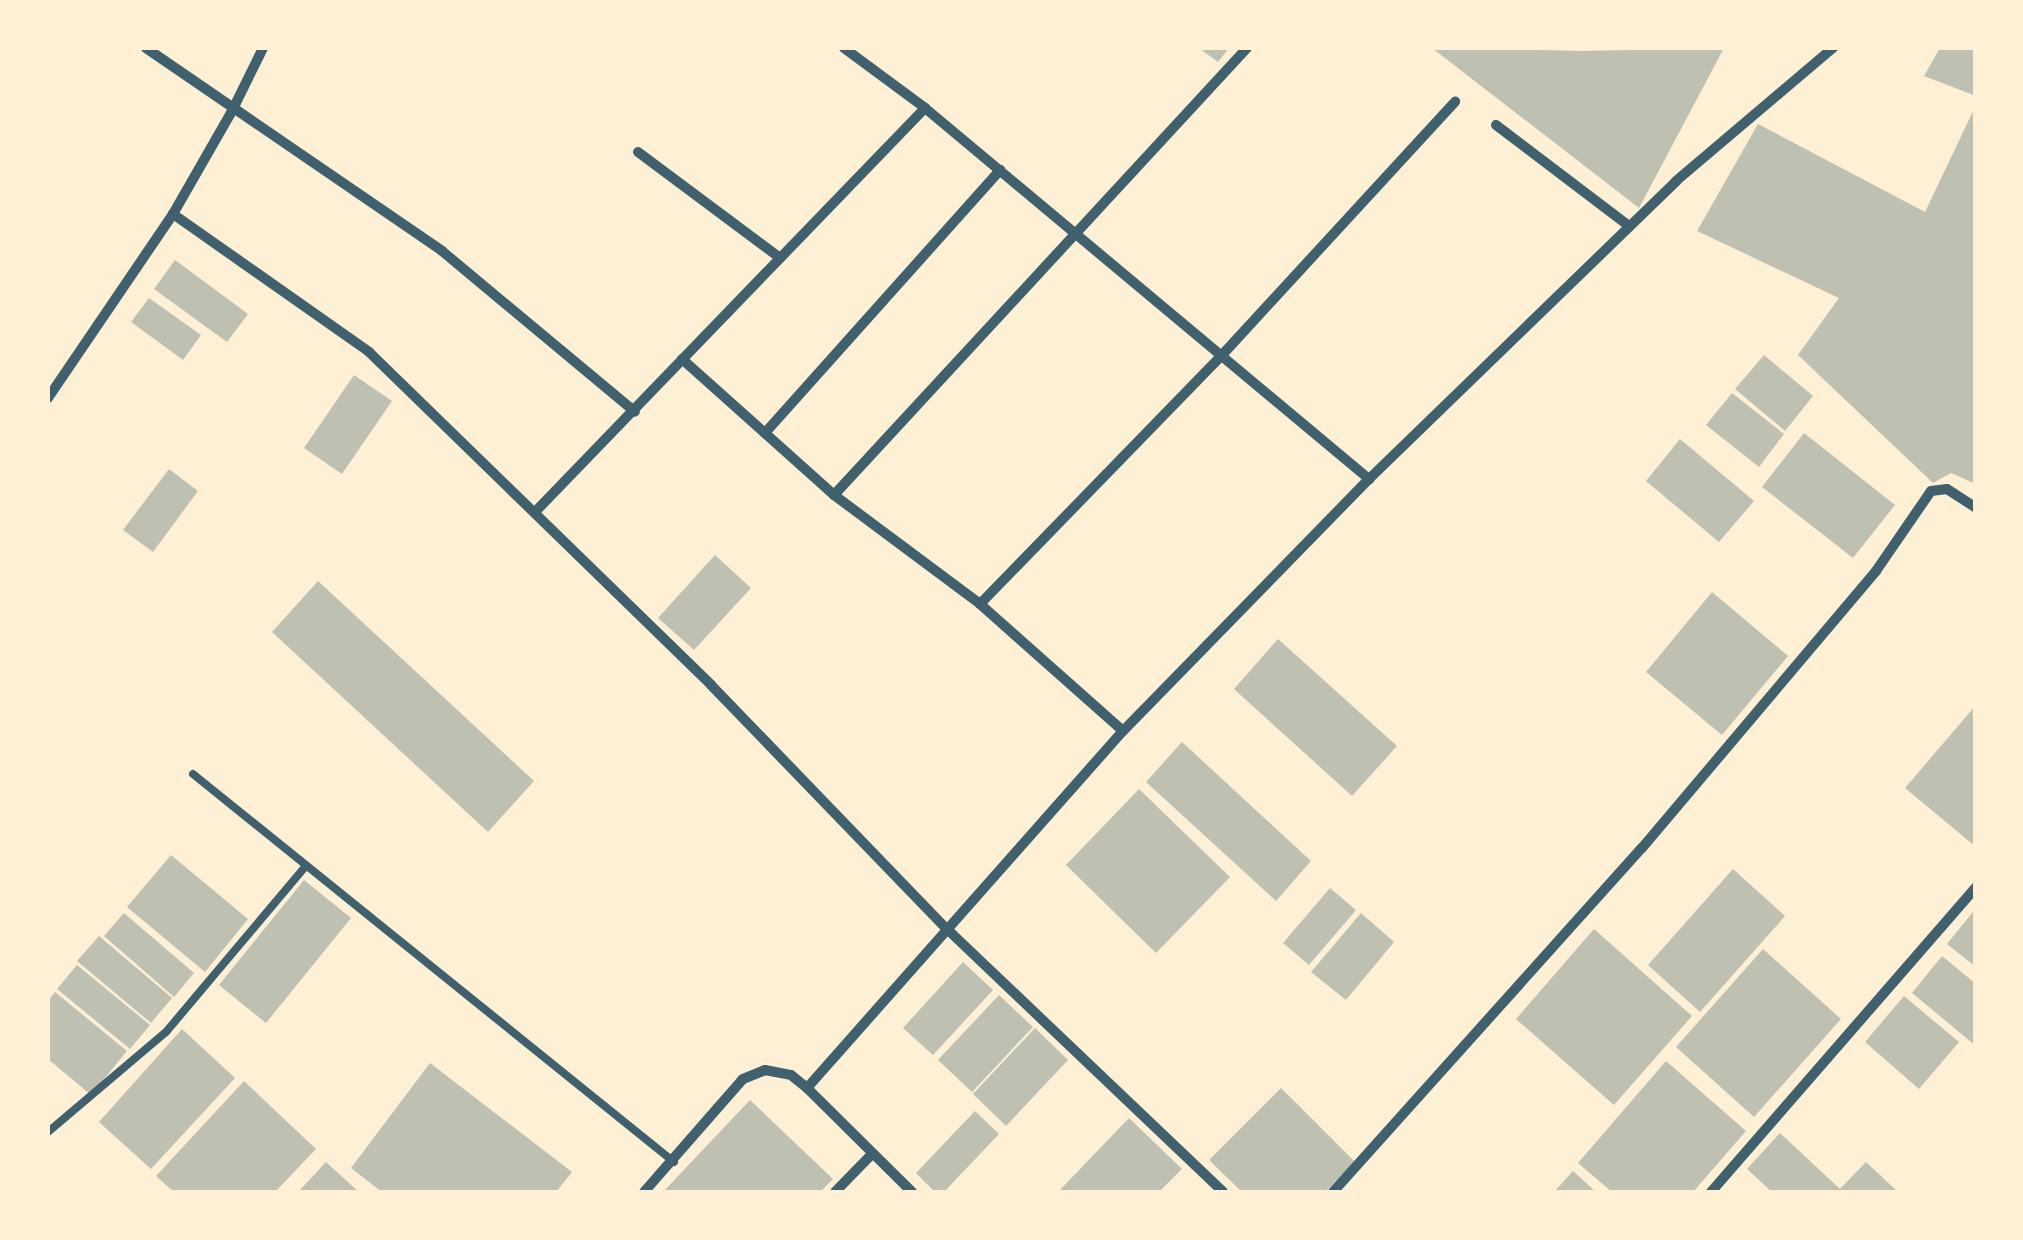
<!DOCTYPE html>
<style>
body{margin:0}
#map{position:relative;width:2023px;height:1240px;overflow:hidden;background:#fdf0d5;font-family:Overpass,sans-serif}
div>[style]{position:absolute}
[style*='--x']{left:calc(var(--x)*1px);top:calc(var(--y)*1px);width:calc(var(--w)*1px);rotate:calc(var(--a)*1deg)}
.building>*{inset:0;background:#bec0b2}
.service>*{height:8px;margin:-4px;padding:0 4px;transform-origin:4px;border-radius:4px;background:#3f606c}
.minor>*{height:10px;margin:-5px;padding:0 5px;transform-origin:5px;border-radius:5px;background:#3f606c}
span{translate:-50% -50%;white-space:nowrap;text-align:center;line-height:1.15;-webkit-text-stroke:9px #fdf0d5;paint-order:stroke}
.frame{position:absolute;inset:0;border:50px solid #fdf0d5;pointer-events:none}
</style>
<div id="map">
<div class="building">
<div style="clip-path:polygon(1199px 48px,1229px 48px,1218px 62px)"></div>
<div style="clip-path:polygon(1432px 48px,1583px 51px,1724px 48px,1639px 208px)"></div>
<div style="clip-path:polygon(1940px 48px,1976px 48px,1976px 96px,1924px 76px)"></div>
<div style="clip-path:polygon(1976px 105px,1976px 484px,1951px 473px,1933px 483px,1798px 355px,1839px 298px,1697px 231px,1758px 124px,1925px 212px)"></div>
<div style="clip-path:polygon(175px 260px,248px 314px,227px 342px,154px 289px)"></div>
<div style="clip-path:polygon(149px 298px,201px 335px,183px 360px,131px 322px)"></div>
<div style="clip-path:polygon(1764px 355px,1813px 396px,1785px 431px,1735px 389px)"></div>
<div style="clip-path:polygon(354px 375px,392px 401px,342px 474px,304px 448px)"></div>
<div style="clip-path:polygon(1732px 393px,1784px 434px,1759px 467px,1706px 425px)"></div>
<div style="clip-path:polygon(1804px 433px,1895px 505px,1853px 558px,1762px 487px)"></div>
<div style="clip-path:polygon(1680px 439px,1754px 501px,1719px 542px,1646px 481px)"></div>
<div style="clip-path:polygon(169px 469px,198px 491px,153px 552px,123px 530px)"></div>
<div style="clip-path:polygon(715px 555px,751px 588px,694px 650px,658px 618px)"></div>
<div style="clip-path:polygon(318px 581px,534px 781px,488px 832px,272px 632px)"></div>
<div style="clip-path:polygon(1712px 592px,1788px 656px,1722px 735px,1646px 672px)"></div>
<div style="clip-path:polygon(1278px 639px,1397px 746px,1352px 796px,1234px 689px)"></div>
<div style="clip-path:polygon(1976px 705px,1976px 847px,1905px 788px)"></div>
<div style="clip-path:polygon(1182px 742px,1311px 861px,1276px 901px,1146px 782px)"></div>
<div style="clip-path:polygon(1139px 789px,1230px 877px,1156px 953px,1066px 865px)"></div>
<div style="clip-path:polygon(171px 855px,248px 919px,205px 972px,127px 907px)"></div>
<div style="clip-path:polygon(1733px 869px,1785px 916px,1700px 1012px,1648px 965px)"></div>
<div style="clip-path:polygon(304px 880px,351px 918px,266px 1023px,219px 985px)"></div>
<div style="clip-path:polygon(1330px 888px,1356px 910px,1309px 965px,1283px 943px)"></div>
<div style="clip-path:polygon(1976px 908px,1976px 967px,1947px 944px)"></div>
<div style="clip-path:polygon(124px 913px,194px 973px,174px 997px,104px 936px)"></div>
<div style="clip-path:polygon(1361px 913px,1394px 942px,1346px 1000px,1311px 972px)"></div>
<div style="clip-path:polygon(1594px 929px,1692px 1016px,1614px 1105px,1516px 1019px)"></div>
<div style="clip-path:polygon(99px 936px,172px 998px,151px 1023px,77px 961px)"></div>
<div style="clip-path:polygon(1763px 949px,1841px 1019px,1754px 1117px,1676px 1047px)"></div>
<div style="clip-path:polygon(1942px 956px,1976px 984px,1976px 1046px,1912px 993px)"></div>
<div style="clip-path:polygon(963px 962px,993px 990px,933px 1055px,903px 1028px)"></div>
<div style="clip-path:polygon(77px 965px,150px 1025px,130px 1049px,57px 989px)"></div>
<div style="clip-path:polygon(55px 992px,127px 1051px,91px 1095px,48px 1059px,48px 1001px)"></div>
<div style="clip-path:polygon(999px 995px,1033px 1027px,972px 1092px,938px 1060px)"></div>
<div style="clip-path:polygon(1904px 996px,1959px 1042px,1919px 1089px,1865px 1042px)"></div>
<div style="clip-path:polygon(1035px 1028px,1068px 1060px,1006px 1126px,973px 1094px)"></div>
<div style="clip-path:polygon(182px 1029px,235px 1078px,151px 1169px,99px 1122px)"></div>
<div style="clip-path:polygon(1666px 1061px,1746px 1131px,1693px 1192px,1612px 1192px,1578px 1163px)"></div>
<div style="clip-path:polygon(430px 1063px,572px 1172px,556px 1192px,382px 1192px,351px 1168px)"></div>
<div style="clip-path:polygon(244px 1081px,316px 1149px,275px 1192px,174px 1192px,156px 1176px)"></div>
<div style="clip-path:polygon(1281px 1088px,1355px 1162px,1325px 1192px,1242px 1192px,1209px 1160px)"></div>
<div style="clip-path:polygon(750px 1100px,833px 1179px,820px 1192px,663px 1192px)"></div>
<div style="clip-path:polygon(975px 1111px,999px 1134px,944px 1192px,935px 1192px,916px 1173px)"></div>
<div style="clip-path:polygon(1129px 1118px,1182px 1169px,1159px 1192px,1058px 1192px)"></div>
<div style="clip-path:polygon(1780px 1133px,1840px 1189px,1866px 1162px,1898px 1192px,1772px 1192px,1747px 1169px)"></div>
<div style="clip-path:polygon(326px 1162px,359px 1192px,298px 1192px)"></div>
<div style="clip-path:polygon(1573px 1171px,1596px 1192px,1554px 1192px)"></div>
</div>
<div class="service">
<div style="--x:193;--y:774;--w:618;--a:38.89"></div>
<div style="--x:48;--y:1132;--w:155;--a:-40.3"></div>
<div style="--x:166;--y:1032;--w:216;--a:-49.9"></div>
</div>
<div class="minor">
<div style="--x:146;--y:48;--w:359;--a:34.4"></div>
<div style="--x:442;--y:251;--w:251;--a:39.8"></div>
<div style="--x:844;--y:48;--w:101;--a:36.5"></div>
<div style="--x:925;--y:108;--w:579;--a:39.88"></div>
<div style="--x:1496;--y:125;--w:167;--a:37.2"></div>
<div style="--x:638;--y:152;--w:177;--a:36.7"></div>
<div style="--x:173;--y:214;--w:240;--a:35.1"></div>
<div style="--x:369;--y:352;--w:477;--a:44.2"></div>
<div style="--x:711;--y:685;--w:339;--a:46"></div>
<div style="--x:947;--y:929;--w:381;--a:43.6"></div>
<div style="--x:682;--y:359;--w:204;--a:41.8"></div>
<div style="--x:834;--y:495;--w:182;--a:36.7"></div>
<div style="--x:980;--y:604;--w:191;--a:41.6"></div>
<div style="--x:48;--y:398;--w:222;--a:-55.8"></div>
<div style="--x:173;--y:214;--w:119;--a:-60.2"></div>
<div style="--x:232;--y:111;--w:70;--a:-63.8"></div>
<div style="--x:765;--y:433;--w:353;--a:-48.2"></div>
<div style="--x:834;--y:495;--w:609;--a:-47.26"></div>
<div style="--x:536;--y:511;--w:560;--a:-46.01"></div>
<div style="--x:980;--y:604;--w:349;--a:-45.8"></div>
<div style="--x:1223;--y:354;--w:343;--a:-47.4"></div>
<div style="--x:807;--y:1088;--w:477;--a:-48.5"></div>
<div style="--x:1123;--y:731;--w:352;--a:-45.7"></div>
<div style="--x:1369;--y:479;--w:428;--a:-44.1"></div>
<div style="--x:1676;--y:181;--w:206;--a:-40.3"></div>
<div style="--x:644;--y:1192;--w:150;--a:-48.8"></div>
<div style="--x:743;--y:1079;--w:24;--a:-22"></div>
<div style="--x:765;--y:1070;--w:26;--a:11"></div>
<div style="--x:791;--y:1075;--w:21;--a:39"></div>
<div style="--x:807;--y:1088;--w:148;--a:44.7"></div>
<div style="--x:835;--y:1192;--w:54;--a:-45.7"></div>
<div style="--x:1333;--y:1192;--w:462;--a:-48.1"></div>
<div style="--x:1642;--y:848;--w:363;--a:-49.8"></div>
<div style="--x:1876;--y:571;--w:97;--a:-55.5"></div>
<div style="--x:1931;--y:491;--w:16;--a:-7"></div>
<div style="--x:1947;--y:489;--w:35;--a:33"></div>
<div style="--x:1711;--y:1192;--w:404;--a:-49"></div>
</div>
<div class="frame"></div>
</div>
